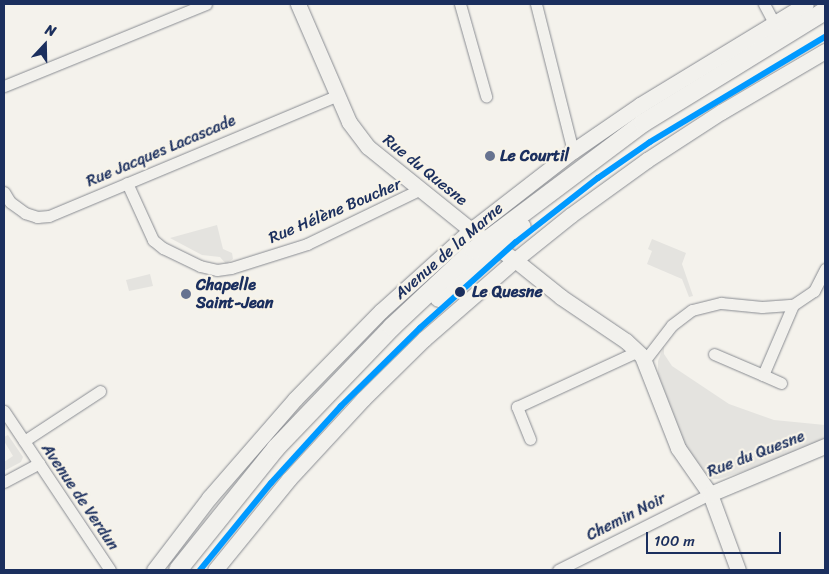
<!DOCTYPE html>
<meta charset="utf-8">
<style>
body{margin:0}
#map{position:relative;width:829px;height:574px;overflow:hidden;background:#f4f2ec;font-family:Sriracha,sans-serif}
div>[style]{position:absolute}
[style*='--x']{left:calc(var(--x)*1px);top:calc(var(--y)*1px);width:calc(var(--w)*1px);rotate:calc(var(--a)*1deg)}
.built>*{inset:0;background:#e4e3df}
.roads{filter:drop-shadow(0 0 1px #898c92) drop-shadow(0 0 1px #898c92)}
.street>*{height:11px;margin:-5.5px;padding:0 5.5px;transform-origin:5.5px;border-radius:5.5px;background:#f2f1ed}
.secondary>*{height:15px;margin:-7.5px;padding:0 7.5px;transform-origin:7.5px;border-radius:7.5px;background:#f2f1ed}
.primary>*{height:18px;margin:-9px;padding:0 9px;transform-origin:9px;border-radius:9px;background:#f2f1ed}
.tram-1>*{height:6px;margin:-3px;padding:0 3px;transform-origin:3px;border-radius:3px;background:#09f}
.dots>*{width:14px;height:14px;translate:-50% -50%;box-sizing:border-box;border:2px solid #f7f3e8;border-radius:50%}
span{translate:-50% -50%;white-space:nowrap;text-align:center;line-height:1.15;-webkit-text-stroke:4.5px #f7f3e8;paint-order:stroke}
.street-label{font-size:16px;color:#1b2f5e}
.poi-label{font-size:16px;color:#1b2f5e;font-weight:700}
.left{translate:0 -50%;text-align:left}
.stop-label{font-size:16px;color:#1b2f5e;font-weight:700}
.frame{position:absolute;inset:0;border:5px solid #1b2f5e;pointer-events:none}
.north{position:absolute;left:20px;top:20px;width:50px;height:50px;-webkit-text-stroke:4px #f7f3e8;paint-order:stroke;rotate:21deg;font-size:14px;font-weight:700;line-height:20px;text-align:center;color:#1b2f5e}
.north::after{content:'';display:block;margin:auto;width:18px;height:22px;background:#1b2f5e;clip-path:polygon(50% 0,100% 100%,50% 72%,0 100%)}
.scale{position:absolute;left:646px;top:532px;width:135px;height:22px;box-sizing:border-box;border:2px solid #1b2f5e;border-top:0;padding-left:6px;font-size:15px;line-height:18px;white-space:nowrap;color:#1b2f5e;-webkit-text-stroke:4px #f7f3e8;paint-order:stroke}
</style>
<div id="map">
<div class="built">
<div style="clip-path:polygon(217px 225px,223px 249px,232px 253px,233px 259px,226px 264px,220px 257px,202px 255px,170px 238px)"></div>
<div style="clip-path:polygon(652px 239px,686px 253px,682px 264px,693px 296px,689px 297px,682px 279px,647px 264px,652px 251px,648px 249px)"></div>
<div style="clip-path:polygon(150px 274px,153px 286px,129px 291px,126px 280px)"></div>
<div style="clip-path:polygon(664px 346px,664px 354px,672px 366px,729px 404px,774px 420px,825px 425px,825px 440px,748px 470px,719px 479px,710px 479px,685px 445px,658px 374px,658px 361px)"></div>
<div style="clip-path:polygon(8px 435px,23px 457px,21px 462px,4px 471px,4px 462px,13px 456px,4px 441px,4px 437px)"></div>
</div>
<div class="roads">
<div class="street">
<div style="--x:460;--y:4;--w:96;--a:74.2"></div>
<div style="--x:536;--y:4;--w:152;--a:75.9"></div>
<div style="--x:764;--y:4;--w:21;--a:62"></div>
<div style="--x:4;--y:86;--w:218;--a:-22.1"></div>
<div style="--x:127;--y:183;--w:63;--a:65.5"></div>
<div style="--x:153;--y:240;--w:13;--a:39"></div>
<div style="--x:163;--y:248;--w:41;--a:25.9"></div>
<div style="--x:200;--y:266;--w:17;--a:13"></div>
<div style="--x:217;--y:270;--w:14;--a:-8"></div>
<div style="--x:231;--y:268;--w:80;--a:-17.5"></div>
<div style="--x:307;--y:244;--w:127;--a:-25.8"></div>
<div style="--x:4;--y:192;--w:12;--a:59"></div>
<div style="--x:10;--y:202;--w:19;--a:36"></div>
<div style="--x:25;--y:213;--w:13;--a:18"></div>
<div style="--x:37;--y:217;--w:12;--a:-5"></div>
<div style="--x:49;--y:216;--w:311;--a:-22.7"></div>
<div style="--x:714;--y:354;--w:53;--a:23.2"></div>
<div style="--x:645;--y:360;--w:44;--a:-52.4"></div>
<div style="--x:672;--y:325;--w:25;--a:-37"></div>
<div style="--x:692;--y:310;--w:30;--a:-14"></div>
<div style="--x:721;--y:303;--w:41;--a:5.6"></div>
<div style="--x:762;--y:307;--w:31;--a:-4"></div>
<div style="--x:793;--y:305;--w:25;--a:-34"></div>
<div style="--x:814;--y:291;--w:25;--a:-63"></div>
<div style="--x:781;--y:383;--w:20;--a:-156"></div>
<div style="--x:763;--y:375;--w:76;--a:-66.8"></div>
<div style="--x:4;--y:411;--w:191;--a:56.3"></div>
<div style="--x:530;--y:439;--w:35;--a:-112"></div>
<div style="--x:517;--y:407;--w:133;--a:-24.8"></div>
<div style="--x:24;--y:441;--w:91;--a:-33.3"></div>
<div style="--x:4;--y:482;--w:40;--a:-28"></div>
<div style="--x:558;--y:570;--w:170;--a:-26.6"></div>
</div>
<div class="secondary">
<div style="--x:298;--y:4;--w:129;--a:66.6"></div>
<div style="--x:349;--y:122;--w:31;--a:53"></div>
<div style="--x:368;--y:147;--w:132;--a:38.9"></div>
<div style="--x:471;--y:230;--w:53;--a:34.3"></div>
<div style="--x:515;--y:260;--w:59;--a:38.8"></div>
<div style="--x:561;--y:297;--w:78;--a:34.1"></div>
<div style="--x:626;--y:341;--w:22;--a:43"></div>
<div style="--x:642;--y:356;--w:99;--a:68.6"></div>
<div style="--x:678;--y:448;--w:56;--a:55.2"></div>
<div style="--x:710;--y:494;--w:81;--a:69.8"></div>
<div style="--x:710;--y:494;--w:125;--a:-22.7"></div>
<div style="--x:154;--y:570;--w:91;--a:-52.6"></div>
<div style="--x:209;--y:498;--w:131;--a:-49"></div>
<div style="--x:295;--y:399;--w:123;--a:-45.7"></div>
<div style="--x:381;--y:311;--w:121;--a:-42"></div>
<div style="--x:471;--y:230;--w:129;--a:-37.8"></div>
<div style="--x:573;--y:151;--w:81;--a:-34.5"></div>
<div style="--x:640;--y:105;--w:194;--a:-31.3"></div>
<div style="--x:215;--y:570;--w:117;--a:-50.9"></div>
<div style="--x:289;--y:479;--w:109;--a:-47.2"></div>
<div style="--x:363;--y:399;--w:86;--a:-44.5"></div>
<div style="--x:424;--y:339;--w:121;--a:-41"></div>
<div style="--x:515;--y:260;--w:72;--a:-38.8"></div>
<div style="--x:571;--y:215;--w:94;--a:-35.9"></div>
<div style="--x:647;--y:160;--w:88;--a:-33"></div>
<div style="--x:721;--y:112;--w:121;--a:-30.4"></div>
</div>
<div class="primary">
<div style="--x:439;--y:298;--w:109;--a:-40.5"></div>
<div style="--x:178;--y:570;--w:156;--a:-51.2"></div>
<div style="--x:276;--y:448;--w:168;--a:-46.2"></div>
<div style="--x:392;--y:327;--w:112;--a:-43.2"></div>
<div style="--x:474;--y:250;--w:211;--a:-36.9"></div>
<div style="--x:643;--y:123;--w:214;--a:-31.6"></div>
</div>
</div>
<div class="tram-1">
<div style="--x:200;--y:570;--w:112;--a:-50.8"></div>
<div style="--x:271;--y:483;--w:104;--a:-47.7"></div>
<div style="--x:341;--y:406;--w:111;--a:-44.6"></div>
<div style="--x:420;--y:328;--w:129;--a:-41.9"></div>
<div style="--x:516;--y:242;--w:104;--a:-38"></div>
<div style="--x:598;--y:178;--w:63;--a:-34.7"></div>
<div style="--x:650;--y:142;--w:204;--a:-31"></div>
</div>
<div class="dots">
<div style="left:490px;top:156px;background:#677390"></div>
<div style="left:460px;top:292px;background:#1b2f5e"></div>
<div style="left:186px;top:294px;background:#677390"></div>
</div>
<div class="street-label">
<span style="left:161px;top:151px;rotate:-23deg">Rue Jacques Lacascade</span>
<span style="left:425px;top:170px;rotate:39deg">Rue du Quesne</span>
<span style="left:335px;top:211px;rotate:-23deg">Rue Hélène Boucher</span>
<span style="left:449px;top:251px;rotate:-41deg">Avenue de la Marne</span>
<span style="left:756px;top:454px;rotate:-21deg">Rue du Quesne</span>
<span style="left:80px;top:497px;rotate:56deg">Avenue de Verdun</span>
<span style="left:626px;top:517px;rotate:-27deg">Chemin Noir</span>
</div>
<div class="poi-label">
<span class="left" style="left:500px;top:156px">Le Courtil</span>
<span class="left" style="left:196px;top:294px">Chapelle<br>Saint-Jean</span>
</div>
<div class="stop-label">
<span class="left" style="left:472px;top:292px">Le Quesne</span>
</div>
<div class="frame"></div>
<div class="north">N</div>
<div class="scale">100 m</div>
</div>
